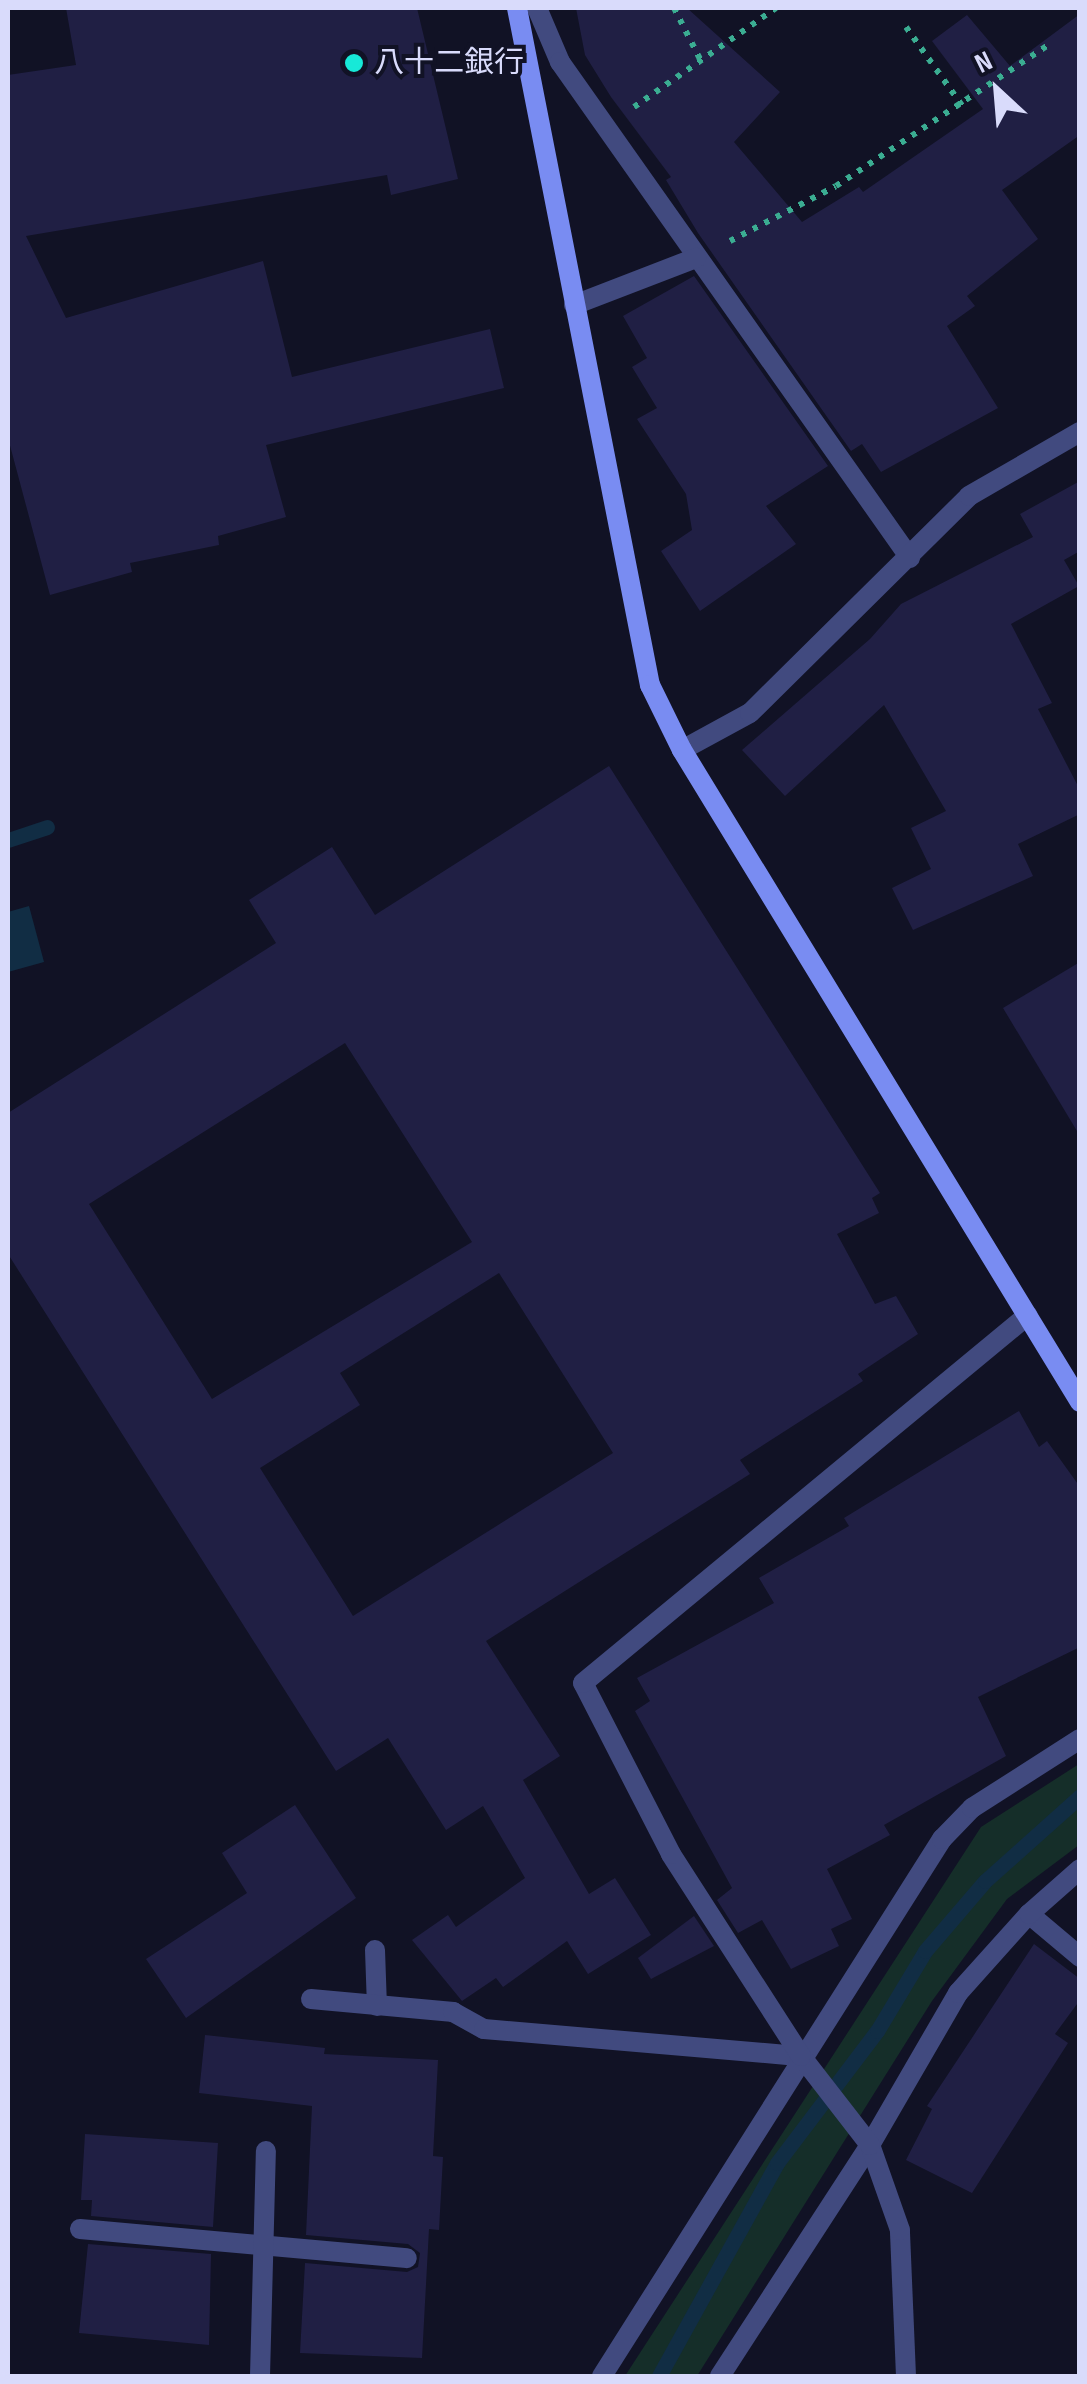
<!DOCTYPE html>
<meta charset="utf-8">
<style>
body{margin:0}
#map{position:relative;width:1087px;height:2384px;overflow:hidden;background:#111225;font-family:"Sofia Sans Condensed","Noto Sans JP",sans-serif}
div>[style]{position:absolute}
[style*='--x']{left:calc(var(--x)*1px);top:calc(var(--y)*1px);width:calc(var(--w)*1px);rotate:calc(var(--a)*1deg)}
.green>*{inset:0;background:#152e29}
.water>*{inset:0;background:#112d44}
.stream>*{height:15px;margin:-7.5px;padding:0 7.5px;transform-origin:7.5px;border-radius:7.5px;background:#112d44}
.building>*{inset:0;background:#201f44}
.path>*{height:6px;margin-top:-3px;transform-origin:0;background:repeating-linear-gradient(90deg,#3bad92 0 5px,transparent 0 13px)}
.lane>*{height:20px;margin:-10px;padding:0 10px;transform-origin:10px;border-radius:10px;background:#414a7f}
.street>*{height:20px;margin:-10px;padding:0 10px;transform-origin:10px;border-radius:10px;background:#414a7f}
.secondary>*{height:20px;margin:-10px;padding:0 10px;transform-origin:10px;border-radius:10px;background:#798cf2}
.dots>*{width:28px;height:28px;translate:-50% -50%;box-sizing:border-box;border:5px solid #111225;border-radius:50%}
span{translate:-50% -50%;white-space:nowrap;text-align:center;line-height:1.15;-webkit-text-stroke:8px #111225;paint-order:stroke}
.poi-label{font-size:30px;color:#d9dbfb}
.left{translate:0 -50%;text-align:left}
.frame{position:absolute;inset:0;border:10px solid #d9dbfb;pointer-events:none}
.north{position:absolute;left:947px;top:40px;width:100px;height:100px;-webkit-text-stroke:8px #111225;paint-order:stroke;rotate:334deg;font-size:28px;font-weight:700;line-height:40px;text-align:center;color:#d9dbfb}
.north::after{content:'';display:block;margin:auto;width:35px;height:45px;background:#d9dbfb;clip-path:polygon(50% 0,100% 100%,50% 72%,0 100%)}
</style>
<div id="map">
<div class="green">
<div style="clip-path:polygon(1079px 1764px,1079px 1845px,1007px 1899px,932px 2001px,697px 2376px,625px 2376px,981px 1827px)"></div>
</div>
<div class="water">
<div style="clip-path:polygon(29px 906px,44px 962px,8px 972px,8px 912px)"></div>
</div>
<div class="stream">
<div style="--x:8;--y:840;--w:41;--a:-18.4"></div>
<div style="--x:659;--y:2376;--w:244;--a:-61"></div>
<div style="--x:777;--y:2163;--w:166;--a:-52.9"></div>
<div style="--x:877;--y:2031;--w:93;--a:-59"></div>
<div style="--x:925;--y:1951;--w:92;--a:-49.4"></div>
<div style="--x:985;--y:1881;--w:127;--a:-41.8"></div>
</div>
<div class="building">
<div style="clip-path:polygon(66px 8px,417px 8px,458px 179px,391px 195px,387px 175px,26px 236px,66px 318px,263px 261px,292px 377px,490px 329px,504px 388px,266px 445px,286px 517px,218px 536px,219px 545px,130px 563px,132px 572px,50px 595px,8px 438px,8px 75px,76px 65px)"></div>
<div style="clip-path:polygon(576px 8px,687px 8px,780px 92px,734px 142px,802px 222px,859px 187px,863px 192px,983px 109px,932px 41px,967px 15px,1010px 66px,1080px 14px,1080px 135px,1002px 190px,1038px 239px,967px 296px,975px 306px,947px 326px,998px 408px,881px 472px,862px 444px,851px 451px,698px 233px,666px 180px,671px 177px,611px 97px,585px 55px)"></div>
<div style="clip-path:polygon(694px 276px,828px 466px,766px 506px,796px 544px,700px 611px,661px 551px,692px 530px,686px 494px,637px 419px,657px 408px,632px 367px,647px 358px,623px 316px)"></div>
<div style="clip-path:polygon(1080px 481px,1080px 551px,1064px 560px,1079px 586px,1011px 624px,1052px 703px,1038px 709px,1080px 790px,1080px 814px,1018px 844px,1033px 876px,913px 930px,892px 888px,931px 869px,911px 828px,946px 811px,884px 705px,785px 796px,742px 750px,870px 639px,901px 604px,1033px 537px,1020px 514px)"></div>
<div style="clip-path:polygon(evenodd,609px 766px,880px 1193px,872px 1198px,879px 1213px,837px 1234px,875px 1304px,896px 1296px,918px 1334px,858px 1374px,863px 1381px,740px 1460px,750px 1474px,486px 1641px,560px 1756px,523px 1780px,589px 1894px,615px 1878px,651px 1935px,588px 1974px,567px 1941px,503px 1987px,496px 1978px,462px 2001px,412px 1940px,448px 1915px,456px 1927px,525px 1878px,483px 1806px,446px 1830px,388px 1738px,336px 1771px,8px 1254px,8px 1113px,276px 943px,249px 900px,332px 847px,375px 915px,609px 766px,345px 1043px,472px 1242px,212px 1399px,89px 1204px,345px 1043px,609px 766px,499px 1273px,613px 1453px,353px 1616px,260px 1468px,360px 1405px,340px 1373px,499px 1273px)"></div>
<div style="clip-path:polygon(1080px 962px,1080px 1136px,1003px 1008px)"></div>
<div style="clip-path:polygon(1019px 1411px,1039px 1447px,1047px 1441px,1080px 1487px,1080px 1647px,978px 1697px,1006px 1756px,884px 1825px,890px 1835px,827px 1869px,852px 1919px,831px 1929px,839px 1946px,791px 1969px,762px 1920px,738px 1933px,717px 1900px,732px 1888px,635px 1711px,650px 1701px,637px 1678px,774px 1603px,759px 1578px,849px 1526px,844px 1518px)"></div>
<div style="clip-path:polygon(295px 1805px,356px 1898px,186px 2018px,146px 1959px,247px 1893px,222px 1853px)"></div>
<div style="clip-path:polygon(694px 1916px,714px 1946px,651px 1979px,638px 1958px)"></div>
<div style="clip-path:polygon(1034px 1944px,1080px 1979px,1080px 2000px,1055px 2034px,1068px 2043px,972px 2193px,906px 2160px,932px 2109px,927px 2106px)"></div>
<div style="clip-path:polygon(205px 2035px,325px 2048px,324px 2054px,438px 2060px,433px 2156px,443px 2157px,439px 2230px,429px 2229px,422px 2358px,300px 2353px,305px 2263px,407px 2272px,418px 2267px,420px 2253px,408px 2244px,306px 2235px,312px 2106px,199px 2093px)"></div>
<div style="clip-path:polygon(85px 2134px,218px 2143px,213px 2227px,91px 2216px,92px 2200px,81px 2200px)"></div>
<div style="clip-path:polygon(88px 2244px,211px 2254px,209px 2345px,79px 2333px)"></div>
</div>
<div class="path">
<div style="--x:674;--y:8;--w:59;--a:63"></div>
<div style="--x:906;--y:27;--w:98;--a:54.5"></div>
<div style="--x:634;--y:107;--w:173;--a:-34.9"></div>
<div style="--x:730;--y:241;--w:119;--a:-27.4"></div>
<div style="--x:836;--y:186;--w:253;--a:-33.6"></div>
</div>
<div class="lane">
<div style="--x:537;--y:8;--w:59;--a:66.9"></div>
<div style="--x:560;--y:62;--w:607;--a:54.79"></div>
<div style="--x:574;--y:305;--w:131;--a:-21.1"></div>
</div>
<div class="street">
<div style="--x:682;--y:750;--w:77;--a:-28.6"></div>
<div style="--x:750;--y:713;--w:308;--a:-44.7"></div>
<div style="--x:969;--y:496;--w:128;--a:-30"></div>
<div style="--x:1029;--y:1914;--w:67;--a:40.1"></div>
<div style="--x:375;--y:1950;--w:56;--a:88"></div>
<div style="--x:311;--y:1999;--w:143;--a:5.2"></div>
<div style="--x:453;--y:2012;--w:35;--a:29"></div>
<div style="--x:484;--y:2029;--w:318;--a:4.9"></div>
<div style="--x:80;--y:2229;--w:328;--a:5.1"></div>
<div style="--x:260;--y:2376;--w:225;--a:-88.5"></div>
<div style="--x:602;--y:2376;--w:636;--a:-57.66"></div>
<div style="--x:942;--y:1839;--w:43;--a:-45.9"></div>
<div style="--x:972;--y:1808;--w:128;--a:-32.6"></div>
<div style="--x:720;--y:2376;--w:275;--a:-57"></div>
<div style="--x:870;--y:2145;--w:176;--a:-59.9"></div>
<div style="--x:958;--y:1993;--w:106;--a:-48.1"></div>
<div style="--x:1029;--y:1914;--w:68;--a:-41.4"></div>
<div style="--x:906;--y:2376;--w:146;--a:-92.4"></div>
<div style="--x:900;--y:2230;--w:90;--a:-109.4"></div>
<div style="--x:870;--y:2145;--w:113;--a:-127.8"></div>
<div style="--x:801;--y:2056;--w:240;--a:-122.8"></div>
<div style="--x:671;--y:1854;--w:192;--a:-117.2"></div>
<div style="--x:583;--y:1683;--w:577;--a:-39.59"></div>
</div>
<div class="secondary">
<div style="--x:517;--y:8;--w:690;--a:78.89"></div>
<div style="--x:650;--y:685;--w:72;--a:63.8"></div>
<div style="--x:682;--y:750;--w:764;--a:58.6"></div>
</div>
<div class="dots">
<div style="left:354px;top:63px;background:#17e9d8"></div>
</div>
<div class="poi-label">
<span class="left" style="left:374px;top:63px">八十二銀行</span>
</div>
<div class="frame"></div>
<div class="north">N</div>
</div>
